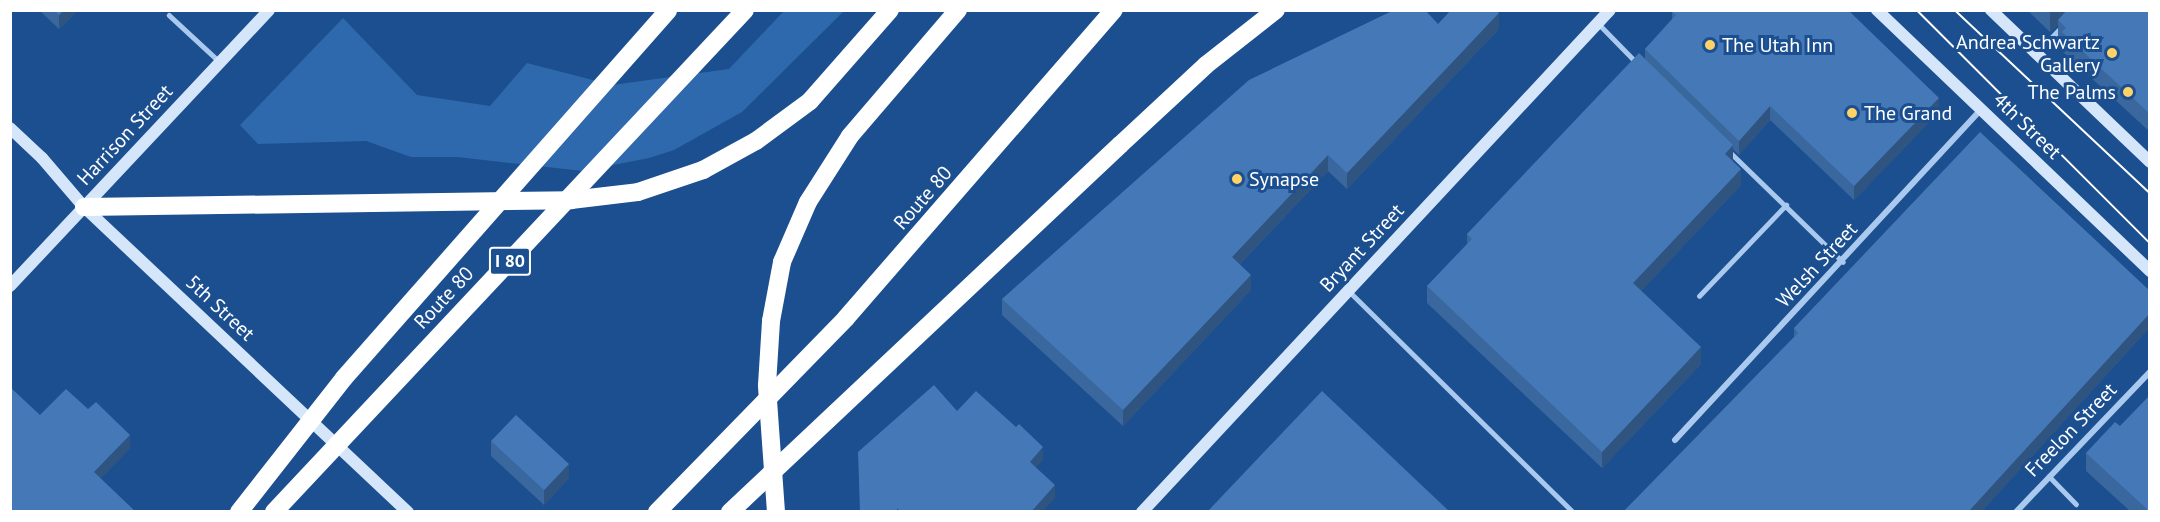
<!DOCTYPE html>
<style>
body{margin:0}
#map{position:relative;width:2160px;height:522px;overflow:hidden;background:#1b4f8f;font-family:"PT Sans",sans-serif}
div>[style]{position:absolute}
[style*='--x']{left:calc(var(--x)*1px);top:calc(var(--y)*1px);width:calc(var(--w)*1px);rotate:calc(var(--a)*1deg)}
.green>*{inset:0;background:#2e69ad}
.lane>*{height:4.5px;margin:-2.25px;padding:0 2.25px;transform-origin:2.25px;border-radius:2.25px;background:#a9c9ee}
.street>*{height:6px;margin:-3px;padding:0 3px;transform-origin:3px;border-radius:3px;background:#a9c9ee}
.secondary>*{height:12px;margin:-6px;padding:0 6px;transform-origin:6px;border-radius:6px;background:#d6e6fa}
.highway>*{height:18px;margin:-9px;padding:0 9px;transform-origin:9px;border-radius:9px;background:#fff}
.tram>*{height:1.5px;margin:-0.75px;padding:0 0.75px;transform-origin:0.75px;border-radius:0.75px;background:#fff}
.highway-bridge>*{height:18px;margin:-9px;padding:0 9px;transform-origin:9px;border-radius:9px;background:#fff}
.wall>*{inset:0;background:#3a679d}
.shaded-wall>*{inset:0;background:#305480}
.building>*{inset:0;background:#4478b7}
.dots>*{width:16px;height:16px;translate:-50% -50%;box-sizing:border-box;border:3px solid #1b4f8f;border-radius:50%}
span{translate:-50% -50%;white-space:nowrap;text-align:center;line-height:1.15;-webkit-text-stroke:6px #1b4f8f;paint-order:stroke}
.shield-label span{padding:2px 4px;background:#1b4f8f;border:2px solid;border-radius:4px;-webkit-text-stroke-width:0}
.shield-label{font-size:18px;color:#fff;font-weight:700}
.poi-label{font-size:20px;color:#fff}
.right{translate:-100% -50%;text-align:right}
.left{translate:0 -50%;text-align:left}
.street-label{font-size:20px;color:#fff}
.frame{position:absolute;inset:0;border:12px solid #fff;pointer-events:none}
</style>
<div id="map">
<div class="green">
<div style="clip-path:polygon(784px 11px,844px 11px,742px 112px,674px 150px,649px 158px,583px 171px,457px 157px,411px 157px,366px 141px,258px 144px,240px 125px,343px 18px,417px 95px,490px 106px,527px 63px,612px 85px,729px 69px)"></div>
</div>
<div class="lane">
<div style="--x:169;--y:15;--w:69;--a:42.7"></div>
<div style="--x:1598;--y:23;--w:54;--a:45.7"></div>
<div style="--x:1731;--y:153;--w:156;--a:44.2"></div>
<div style="--x:1350;--y:292;--w:313;--a:44.6"></div>
<div style="--x:1699;--y:296;--w:126;--a:-46.3"></div>
<div style="--x:2049;--y:476;--w:39;--a:46"></div>
</div>
<div class="street">
<div style="--x:2037;--y:54;--w:39;--a:-46"></div>
<div style="--x:1675;--y:440;--w:450;--a:-47.2"></div>
<div style="--x:2016;--y:512;--w:194;--a:-46.3"></div>
</div>
<div class="secondary">
<div style="--x:1877;--y:10;--w:378;--a:43.7"></div>
<div style="--x:1991;--y:10;--w:220;--a:43.7"></div>
<div style="--x:10;--y:128;--w:44;--a:43.2"></div>
<div style="--x:42;--y:158;--w:65;--a:49.4"></div>
<div style="--x:84;--y:207;--w:445;--a:43.3"></div>
<div style="--x:10;--y:286;--w:378;--a:-46.8"></div>
<div style="--x:1142;--y:512;--w:686;--a:-47.01"></div>
</div>
<div class="highway">
<div style="--x:1120;--y:145;--w:117;--a:-42.9"></div>
<div style="--x:1206;--y:65;--w:89;--a:-38.2"></div>
<div style="--x:84;--y:207;--w:487;--a:-0.8"></div>
<div style="--x:571;--y:200;--w:67;--a:-6.8"></div>
<div style="--x:638;--y:192;--w:69;--a:-18.7"></div>
<div style="--x:703;--y:170;--w:60;--a:-28.7"></div>
<div style="--x:756;--y:141;--w:67;--a:-36.5"></div>
<div style="--x:810;--y:101;--w:121;--a:-48.7"></div>
<div style="--x:776;--y:512;--w:127;--a:-94.1"></div>
<div style="--x:767;--y:385;--w:64;--a:-86.4"></div>
<div style="--x:771;--y:321;--w:60;--a:-79.4"></div>
<div style="--x:782;--y:262;--w:65;--a:-66.6"></div>
<div style="--x:808;--y:202;--w:78;--a:-57.5"></div>
<div style="--x:850;--y:136;--w:166;--a:-49.4"></div>
</div>
<div class="tram">
<div style="--x:1917;--y:10;--w:330;--a:45"></div>
<div style="--x:1955;--y:10;--w:267;--a:43.2"></div>
</div>
<div class="highway-bridge">
<div style="--x:239;--y:512;--w:170;--a:-51.9"></div>
<div style="--x:344;--y:378;--w:490;--a:-48.6"></div>
<div style="--x:274;--y:512;--w:688;--a:-46.82"></div>
<div style="--x:657;--y:512;--w:271;--a:-45.7"></div>
<div style="--x:846;--y:318;--w:408;--a:-49"></div>
<div style="--x:730;--y:512;--w:536;--a:-43.26"></div>
</div>
<div class="wall">
<div style="clip-path:polygon(39px 10px,78px 10px,59px 29px)"></div>
<div style="clip-path:polygon(2027px 10px,2150px 10px,2150px 132px,2062px 51px,2062px 43px,2058px 39px,2058px 24px,2050px 32px)"></div>
<div style="clip-path:polygon(1672px 12px,1939px 112px,1854px 200px,1770px 120px,1739px 155px,1733px 149px,1733px 161px,1741px 185px,1641px 291px,1701px 364px,1602px 468px,1427px 303px,1427px 286px,1467px 244px,1467px 234px,1645px 59px,1645px 49px,1672px 19px)"></div>
<div style="clip-path:polygon(1499px 29px,1347px 189px,1328px 171px,1240px 264px,1251px 290px,1123px 426px,1002px 315px,1002px 299px)"></div>
<div style="clip-path:polygon(2150px 291px,2150px 327px,1981px 512px,1623px 512px,1794px 337px,1794px 328px)"></div>
<div style="clip-path:polygon(2120px 426px,2150px 512px,2131px 512px,2086px 471px,2086px 453px)"></div>
<div style="clip-path:polygon(491px 441px,569px 478px,544px 505px,491px 456px)"></div>
</div>
<div class="shaded-wall">
<div style="clip-path:polygon(64px 10px,78px 10px,59px 29px,59px 15px)"></div>
<div style="clip-path:polygon(2053px 10px,2070px 10px,2058px 20px,2058px 24px,2050px 32px,2050px 13px)"></div>
<div style="clip-path:polygon(1499px 13px,1499px 29px,1347px 189px,1347px 173px)"></div>
<div style="clip-path:polygon(1939px 98px,1939px 112px,1854px 200px,1854px 186px)"></div>
<div style="clip-path:polygon(1770px 106px,1770px 120px,1739px 155px,1739px 141px)"></div>
<div style="clip-path:polygon(1733px 145px,1733px 161px,1725px 154px)"></div>
<div style="clip-path:polygon(1328px 155px,1328px 171px,1232px 272px,1232px 257px)"></div>
<div style="clip-path:polygon(1741px 169px,1741px 185px,1633px 300px,1633px 283px)"></div>
<div style="clip-path:polygon(1251px 275px,1251px 290px,1123px 426px,1123px 410px)"></div>
<div style="clip-path:polygon(2150px 313px,2150px 327px,1981px 512px,1968px 512px)"></div>
<div style="clip-path:polygon(1701px 347px,1701px 364px,1602px 468px,1602px 452px)"></div>
<div style="clip-path:polygon(130px 435px,130px 449px,94px 486px,94px 472px)"></div>
<div style="clip-path:polygon(1043px 447px,1043px 460px,1030px 474px,1030px 462px)"></div>
<div style="clip-path:polygon(569px 464px,569px 478px,544px 505px,544px 490px)"></div>
<div style="clip-path:polygon(1055px 485px,1055px 498px,1042px 512px,1031px 512px)"></div>
</div>
<div class="building">
<div style="clip-path:polygon(54px 10px,64px 10px,59px 15px)"></div>
<div style="clip-path:polygon(1394px 10px,1425px 10px,1438px 24px,1451px 10px,1496px 10px,1499px 13px,1347px 173px,1328px 155px,1232px 257px,1251px 275px,1123px 410px,1002px 299px,1249px 80px)"></div>
<div style="clip-path:polygon(1674px 10px,1848px 10px,1939px 98px,1854px 186px,1770px 106px,1739px 141px,1645px 49px,1676px 15px,1672px 12px)"></div>
<div style="clip-path:polygon(2067px 10px,2150px 10px,2150px 114px,2062px 32px,2066px 28px,2058px 20px)"></div>
<div style="clip-path:polygon(1639px 53px,1733px 145px,1725px 154px,1741px 169px,1633px 283px,1701px 347px,1602px 452px,1427px 286px,1472px 239px,1467px 234px)"></div>
<div style="clip-path:polygon(1980px 132px,2150px 291px,2150px 313px,1968px 512px,1623px 512px,1798px 333px,1794px 328px)"></div>
<div style="clip-path:polygon(934px 385px,957px 411px,976px 391px,1016px 427px,1019px 424px,1043px 447px,1030px 462px,1055px 485px,1031px 512px,900px 512px,897px 508px,897px 512px,860px 512px,858px 452px)"></div>
<div style="clip-path:polygon(10px 387px,40px 415px,66px 389px,88px 409px,96px 402px,130px 435px,94px 472px,136px 512px,10px 512px)"></div>
<div style="clip-path:polygon(1322px 391px,1450px 512px,1207px 512px)"></div>
<div style="clip-path:polygon(2150px 395px,2150px 512px,2145px 512px,2147px 509px,2086px 453px,2115px 422px,2120px 426px)"></div>
<div style="clip-path:polygon(516px 415px,569px 464px,544px 490px,491px 441px)"></div>
</div>
<div class="dots">
<div style="left:1710px;top:45px;background:#ffd166"></div>
<div style="left:2112px;top:53px;background:#ffd166"></div>
<div style="left:2128px;top:92px;background:#ffd166"></div>
<div style="left:1852px;top:113px;background:#ffd166"></div>
<div style="left:1237px;top:179px;background:#ffd166"></div>
</div>
<div class="shield-label">
<span style="left:510px;top:261px">I 80</span>
</div>
<div class="poi-label">
<span class="right" style="left:2100px;top:54px">Andrea Schwartz<br>Gallery</span>
<span class="left" style="left:1722px;top:45px">The Utah Inn</span>
<span class="right" style="left:2116px;top:92px">The Palms</span>
<span class="left" style="left:1864px;top:113px">The Grand</span>
<span class="left" style="left:1249px;top:179px">Synapse</span>
</div>
<div class="street-label">
<span style="left:2027px;top:126px;rotate:44deg">4th Street</span>
<span style="left:125px;top:135px;rotate:-47deg">Harrison Street</span>
<span style="left:923px;top:198px;rotate:-49deg">Route 80</span>
<span style="left:1362px;top:248px;rotate:-47deg">Bryant Street</span>
<span style="left:1817px;top:265px;rotate:-47deg">Welsh Street</span>
<span style="left:444px;top:298px;rotate:-47deg">Route 80</span>
<span style="left:220px;top:308px;rotate:43deg">5th Street</span>
<span style="left:2071px;top:430px;rotate:-46deg">Freelon Street</span>
</div>
<div class="frame"></div>
</div>
